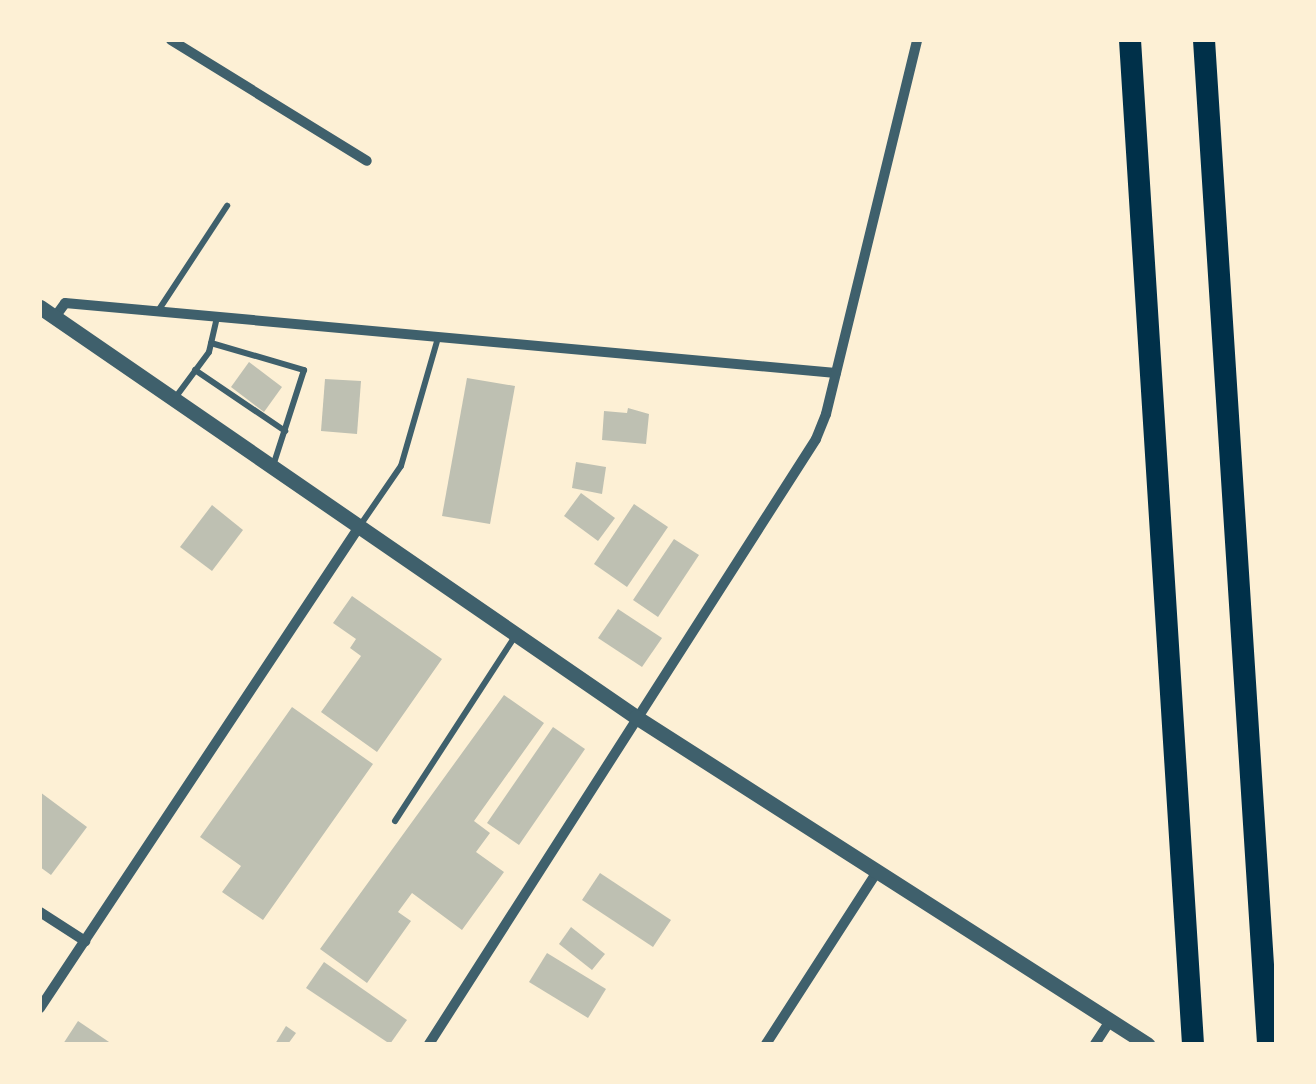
<!DOCTYPE html>
<style>
body{margin:0}
#map{position:relative;width:1316px;height:1084px;overflow:hidden;background:#fdf0d5;font-family:"Playfair Display",serif}
div>[style]{position:absolute}
[style*='--x']{left:calc(var(--x)*1px);top:calc(var(--y)*1px);width:calc(var(--w)*1px);rotate:calc(var(--a)*1deg)}
.building>*{inset:0;background:#bec0b2}
.service>*{height:6px;margin:-3px;padding:0 3px;transform-origin:3px;border-radius:3px;background:#3f606c}
.minor>*{height:10px;margin:-5px;padding:0 5px;transform-origin:5px;border-radius:5px;background:#3f606c}
.tertiary>*{height:15px;margin:-7.5px;padding:0 7.5px;transform-origin:7.5px;border-radius:7.5px;background:#3f606c}
.motorway>*{height:22px;margin:-11px;padding:0 11px;transform-origin:11px;border-radius:11px;background:#003049}
span{translate:-50% -50%;white-space:nowrap;text-align:center;line-height:1.15;-webkit-text-stroke:9px #fdf0d5;paint-order:stroke}
.frame{position:absolute;inset:0;border:42px solid #fdf0d5;pointer-events:none}
</style>
<div id="map">
<div class="building">
<div style="clip-path:polygon(249px 362px,282px 387px,264px 412px,231px 387px)"></div>
<div style="clip-path:polygon(467px 378px,515px 386px,490px 524px,442px 516px)"></div>
<div style="clip-path:polygon(325px 379px,361px 381px,357px 434px,321px 431px)"></div>
<div style="clip-path:polygon(628px 408px,649px 414px,646px 444px,602px 440px,604px 411px,627px 413px)"></div>
<div style="clip-path:polygon(576px 462px,606px 467px,602px 494px,572px 488px)"></div>
<div style="clip-path:polygon(581px 493px,615px 518px,598px 541px,564px 516px)"></div>
<div style="clip-path:polygon(634px 504px,668px 527px,627px 587px,594px 564px)"></div>
<div style="clip-path:polygon(212px 505px,243px 530px,212px 571px,180px 547px)"></div>
<div style="clip-path:polygon(674px 539px,699px 555px,658px 617px,633px 600px)"></div>
<div style="clip-path:polygon(352px 596px,442px 659px,377px 752px,321px 712px,361px 656px,350px 648px,356px 639px,333px 623px)"></div>
<div style="clip-path:polygon(618px 609px,662px 638px,642px 667px,598px 638px)"></div>
<div style="clip-path:polygon(504px 695px,544px 723px,474px 821px,490px 833px,476px 852px,504px 872px,462px 930px,412px 893px,398px 912px,411px 921px,367px 983px,320px 949px)"></div>
<div style="clip-path:polygon(292px 707px,373px 764px,263px 920px,222px 892px,241px 866px,200px 837px)"></div>
<div style="clip-path:polygon(553px 727px,585px 749px,519px 845px,487px 823px)"></div>
<div style="clip-path:polygon(40px 792px,87px 827px,51px 875px,40px 867px)"></div>
<div style="clip-path:polygon(600px 873px,671px 920px,653px 947px,582px 900px)"></div>
<div style="clip-path:polygon(571px 927px,605px 954px,592px 970px,559px 944px)"></div>
<div style="clip-path:polygon(547px 953px,606px 989px,588px 1018px,529px 982px)"></div>
<div style="clip-path:polygon(324px 962px,407px 1020px,390px 1044px,306px 988px)"></div>
<div style="clip-path:polygon(78px 1021px,112px 1044px,63px 1044px)"></div>
<div style="clip-path:polygon(286px 1026px,296px 1033px,288px 1044px,275px 1044px)"></div>
</div>
<div class="service">
<div style="--x:158;--y:311;--w:126;--a:-56.7"></div>
<div style="--x:211;--y:343;--w:97;--a:16.2"></div>
<div style="--x:304;--y:370;--w:101;--a:107.9"></div>
<div style="--x:195;--y:370;--w:109;--a:34.1"></div>
<div style="--x:175;--y:398;--w:57;--a:-53.5"></div>
<div style="--x:209;--y:352;--w:35;--a:-77"></div>
<div style="--x:359;--y:527;--w:74;--a:-55.5"></div>
<div style="--x:401;--y:466;--w:133;--a:-73.9"></div>
<div style="--x:395;--y:821;--w:222;--a:-57"></div>
</div>
<div class="minor">
<div style="--x:171;--y:40;--w:230;--a:31.7"></div>
<div style="--x:55;--y:317;--w:17;--a:-54"></div>
<div style="--x:65;--y:303;--w:774;--a:5.19"></div>
<div style="--x:40;--y:912;--w:54;--a:32.8"></div>
<div style="--x:40;--y:1008;--w:577;--a:-56.45"></div>
<div style="--x:429;--y:1044;--w:718;--a:-57.39"></div>
<div style="--x:816;--y:439;--w:27;--a:-68"></div>
<div style="--x:826;--y:414;--w:385;--a:-76.3"></div>
<div style="--x:766;--y:1044;--w:205;--a:-57.2"></div>
<div style="--x:1095;--y:1044;--w:27;--a:-57"></div>
</div>
<div class="tertiary">
<div style="--x:40;--y:307;--w:723;--a:34.52"></div>
<div style="--x:636;--y:717;--w:607;--a:32.62"></div>
</div>
<div class="motorway">
<div style="--x:1130;--y:40;--w:1006;--a:86.41"></div>
<div style="--x:1204;--y:40;--w:1006;--a:86.35"></div>
</div>
<div class="frame"></div>
</div>
